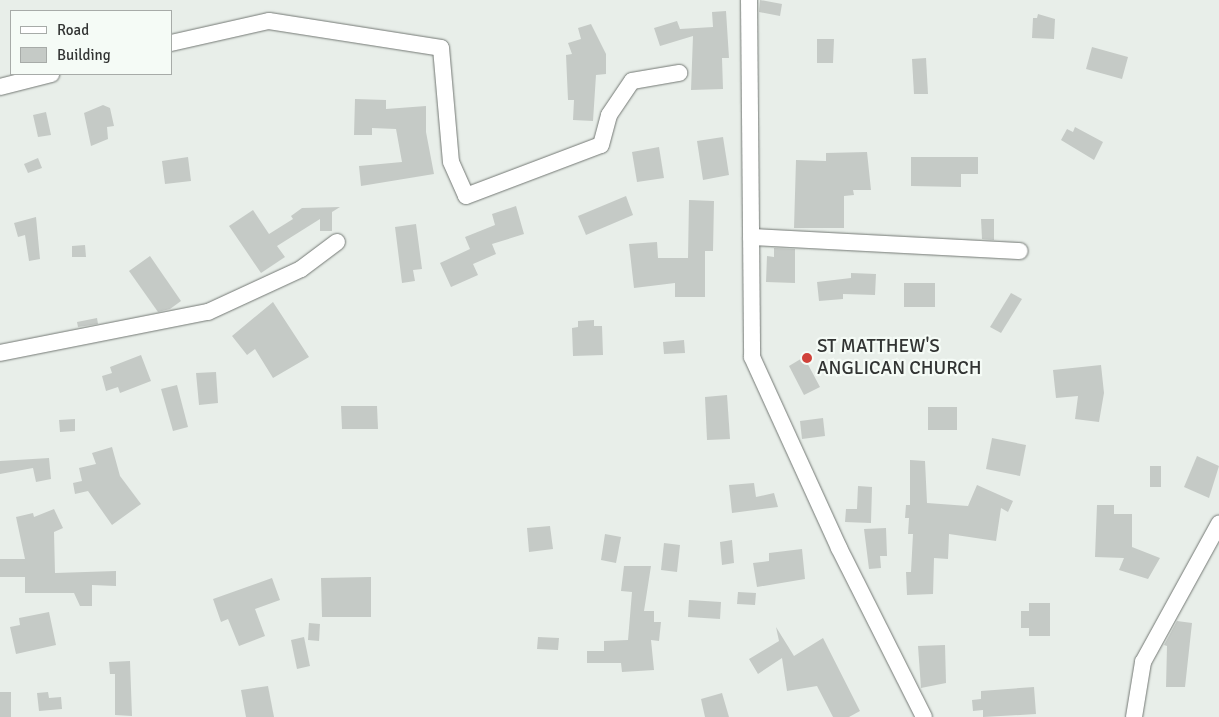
<!DOCTYPE html>
<style>
body{margin:0}
#map{position:relative;width:1219px;height:717px;overflow:hidden;background:#e8eee9;font-family:Signika,sans-serif}
div>[style]{position:absolute}
[style*='--x']{left:calc(var(--x)*1px);top:calc(var(--y)*1px);width:calc(var(--w)*1px);rotate:calc(var(--a)*1deg)}
.building>*{inset:0;background:#c5cac6}
.roads{filter:drop-shadow(0 0 1px #737874) drop-shadow(0 0 1px #737874)}
.minor>*{height:16px;margin:-8px;padding:0 8px;transform-origin:8px;border-radius:8px;background:#fff}
.dots>*{width:14px;height:14px;translate:-50% -50%;box-sizing:border-box;border:2px solid #f5fbf6;border-radius:50%}
span{translate:-50% -50%;white-space:nowrap;text-align:center;line-height:1.15;-webkit-text-stroke:4.5px #f5fbf6;paint-order:stroke}
.poi-label{font-size:19px;color:#323433}
.left{translate:0 -50%;text-align:left}
.legend{position:absolute;left:10px;top:10px;width:162px;height:65px;box-sizing:border-box;background:#f5fbf6;border:1px solid #a7aba8;margin:0;padding:6px 9px;list-style:none;font-size:15px;color:#323433}
.legend li{display:flex;align-items:center;gap:10px;height:25px}
.legend b{width:25px;border:1px solid #a7aba8}
</style>
<div id="map">
<div class="building">
<div style="clip-path:polygon(760px 0,782px 4px,780px 16px,759px 12px)"></div>
<div style="clip-path:polygon(726px 11px,729px 58px,722px 58px,723px 89px,691px 90px,693px 36px,660px 46px,654px 28px,677px 21px,680px 29px,713px 27px,712px 12px)"></div>
<div style="clip-path:polygon(1038px 14px,1055px 19px,1054px 39px,1032px 38px,1033px 18px,1037px 18px)"></div>
<div style="clip-path:polygon(591px 24px,606px 54px,606px 74px,596px 75px,593px 121px,573px 120px,574px 100px,568px 100px,566px 55px,572px 54px,568px 43px,581px 39px,578px 28px)"></div>
<div style="clip-path:polygon(817px 39px,834px 39px,833px 63px,817px 63px)"></div>
<div style="clip-path:polygon(1092px 47px,1128px 57px,1122px 79px,1086px 69px)"></div>
<div style="clip-path:polygon(926px 58px,928px 94px,914px 94px,912px 59px)"></div>
<div style="clip-path:polygon(355px 99px,386px 100px,386px 109px,426px 106px,426px 132px,434px 174px,361px 186px,359px 166px,402px 162px,396px 129px,372px 128px,372px 135px,354px 135px)"></div>
<div style="clip-path:polygon(103px 105px,110px 108px,114px 126px,107px 127px,108px 139px,91px 146px,84px 113px)"></div>
<div style="clip-path:polygon(46px 112px,51px 135px,38px 137px,33px 115px)"></div>
<div style="clip-path:polygon(1075px 127px,1103px 142px,1094px 160px,1061px 140px,1067px 129px,1073px 132px)"></div>
<div style="clip-path:polygon(723px 137px,729px 175px,703px 180px,697px 141px)"></div>
<div style="clip-path:polygon(659px 147px,664px 178px,637px 182px,632px 152px)"></div>
<div style="clip-path:polygon(867px 152px,871px 190px,853px 190px,854px 195px,844px 196px,844px 228px,794px 228px,796px 160px,826px 161px,826px 153px)"></div>
<div style="clip-path:polygon(188px 157px,191px 181px,165px 184px,162px 161px)"></div>
<div style="clip-path:polygon(911px 157px,978px 157px,978px 174px,961px 174px,961px 187px,911px 186px)"></div>
<div style="clip-path:polygon(38px 158px,42px 168px,28px 173px,24px 164px)"></div>
<div style="clip-path:polygon(626px 196px,633px 215px,586px 235px,578px 216px)"></div>
<div style="clip-path:polygon(689px 200px,714px 201px,713px 251px,705px 251px,705px 297px,675px 297px,675px 283px,634px 288px,629px 244px,657px 242px,658px 258px,688px 258px)"></div>
<div style="clip-path:polygon(516px 206px,524px 234px,492px 244px,496px 254px,473px 264px,478px 275px,451px 287px,440px 263px,470px 249px,465px 237px,495px 225px,492px 214px)"></div>
<div style="clip-path:polygon(340px 207px,332px 212px,332px 231px,320px 231px,320px 219px,277px 246px,285px 257px,261px 273px,229px 226px,253px 210px,269px 234px,293px 219px,291px 216px,302px 208px)"></div>
<div style="clip-path:polygon(36px 217px,40px 259px,29px 261px,25px 235px,18px 237px,14px 223px)"></div>
<div style="clip-path:polygon(981px 219px,994px 219px,994px 240px,982px 239px)"></div>
<div style="clip-path:polygon(416px 224px,422px 269px,413px 270px,415px 281px,402px 283px,395px 227px)"></div>
<div style="clip-path:polygon(85px 245px,86px 257px,72px 257px,72px 246px)"></div>
<div style="clip-path:polygon(774px 248px,795px 249px,795px 283px,766px 282px,767px 256px,774px 257px)"></div>
<div style="clip-path:polygon(150px 256px,181px 301px,170px 309px,158px 312px,129px 271px)"></div>
<div style="clip-path:polygon(851px 273px,876px 274px,875px 295px,843px 294px,843px 299px,819px 301px,817px 282px,851px 278px)"></div>
<div style="clip-path:polygon(904px 283px,935px 283px,935px 307px,904px 307px)"></div>
<div style="clip-path:polygon(1011px 293px,1022px 299px,1001px 333px,990px 327px)"></div>
<div style="clip-path:polygon(273px 302px,309px 357px,273px 378px,255px 349px,247px 355px,232px 336px)"></div>
<div style="clip-path:polygon(97px 318px,98px 324px,78px 327px,77px 322px)"></div>
<div style="clip-path:polygon(594px 320px,594px 326px,602px 326px,603px 355px,573px 356px,572px 328px,578px 327px,578px 321px)"></div>
<div style="clip-path:polygon(684px 340px,685px 353px,664px 354px,663px 342px)"></div>
<div style="clip-path:polygon(141px 355px,151px 381px,120px 393px,118px 387px,106px 391px,102px 376px,112px 373px,110px 367px)"></div>
<div style="clip-path:polygon(804px 357px,820px 387px,804px 395px,789px 366px)"></div>
<div style="clip-path:polygon(1101px 365px,1104px 393px,1099px 422px,1075px 419px,1078px 396px,1056px 398px,1053px 370px)"></div>
<div style="clip-path:polygon(216px 372px,218px 403px,199px 405px,196px 373px)"></div>
<div style="clip-path:polygon(177px 385px,188px 427px,173px 431px,161px 389px)"></div>
<div style="clip-path:polygon(727px 395px,730px 439px,707px 440px,705px 397px)"></div>
<div style="clip-path:polygon(341px 406px,377px 406px,378px 429px,342px 429px)"></div>
<div style="clip-path:polygon(928px 407px,957px 407px,957px 430px,928px 430px)"></div>
<div style="clip-path:polygon(823px 418px,825px 436px,802px 439px,800px 421px)"></div>
<div style="clip-path:polygon(75px 419px,75px 431px,60px 432px,59px 420px)"></div>
<div style="clip-path:polygon(992px 438px,1026px 445px,1020px 476px,986px 469px)"></div>
<div style="clip-path:polygon(112px 447px,120px 476px,141px 504px,112px 525px,88px 491px,75px 494px,73px 483px,82px 481px,79px 468px,96px 464px,92px 453px)"></div>
<div style="clip-path:polygon(1197px 456px,1219px 466px,1209px 498px,1184px 487px)"></div>
<div style="clip-path:polygon(49px 458px,51px 479px,36px 482px,33px 468px,0 474px,0 461px)"></div>
<div style="clip-path:polygon(910px 460px,925px 461px,927px 503px,968px 506px,977px 485px,1013px 501px,1008px 512px,1001px 508px,996px 541px,949px 534px,948px 559px,934px 558px,933px 594px,907px 595px,906px 572px,911px 572px,913px 534px,908px 534px,909px 518px,905px 518px,906px 505px,910px 505px)"></div>
<div style="clip-path:polygon(1150px 466px,1161px 466px,1161px 487px,1150px 487px)"></div>
<div style="clip-path:polygon(754px 483px,756px 497px,774px 493px,778px 507px,732px 513px,729px 485px)"></div>
<div style="clip-path:polygon(858px 486px,872px 487px,871px 523px,845px 522px,846px 509px,857px 509px)"></div>
<div style="clip-path:polygon(1097px 505px,1114px 505px,1114px 514px,1132px 514px,1132px 547px,1160px 558px,1148px 579px,1119px 570px,1124px 558px,1095px 557px)"></div>
<div style="clip-path:polygon(54px 509px,63px 528px,54px 532px,55px 573px,116px 571px,116px 586px,92px 585px,92px 606px,80px 606px,74px 593px,25px 593px,25px 577px,0 577px,0 559px,25px 559px,16px 517px,33px 513px,34px 517px)"></div>
<div style="clip-path:polygon(550px 526px,553px 549px,529px 552px,527px 528px)"></div>
<div style="clip-path:polygon(886px 528px,887px 556px,880px 556px,881px 568px,869px 569px,864px 529px)"></div>
<div style="clip-path:polygon(605px 534px,621px 537px,616px 563px,601px 560px)"></div>
<div style="clip-path:polygon(732px 540px,734px 563px,722px 565px,720px 542px)"></div>
<div style="clip-path:polygon(664px 543px,680px 545px,677px 572px,661px 570px)"></div>
<div style="clip-path:polygon(802px 549px,805px 579px,757px 587px,753px 563px,769px 561px,769px 553px)"></div>
<div style="clip-path:polygon(624px 566px,651px 566px,644px 611px,654px 611px,654px 622px,661px 622px,659px 641px,651px 640px,654px 670px,622px 672px,621px 663px,587px 663px,587px 651px,604px 651px,604px 641px,628px 640px,632px 592px,621px 591px)"></div>
<div style="clip-path:polygon(371px 577px,371px 617px,322px 617px,321px 578px)"></div>
<div style="clip-path:polygon(272px 578px,280px 600px,255px 609px,265px 636px,239px 646px,228px 619px,221px 622px,213px 599px)"></div>
<div style="clip-path:polygon(738px 592px,756px 593px,755px 605px,737px 604px)"></div>
<div style="clip-path:polygon(689px 600px,721px 602px,720px 619px,688px 617px)"></div>
<div style="clip-path:polygon(1029px 603px,1050px 603px,1050px 636px,1029px 636px,1029px 628px,1021px 628px,1021px 611px,1029px 611px)"></div>
<div style="clip-path:polygon(49px 612px,56px 645px,16px 654px,10px 627px,20px 625px,19px 618px)"></div>
<div style="clip-path:polygon(1177px 621px,1192px 623px,1185px 687px,1166px 687px,1167px 646px,1164px 645px)"></div>
<div style="clip-path:polygon(309px 623px,320px 624px,319px 641px,308px 640px)"></div>
<div style="clip-path:polygon(776px 627px,794px 656px,823px 638px,860px 711px,849px 717px,833px 717px,817px 686px,787px 691px,782px 658px,758px 674px,749px 659px,779px 641px)"></div>
<div style="clip-path:polygon(304px 637px,310px 666px,297px 669px,291px 640px)"></div>
<div style="clip-path:polygon(538px 637px,559px 638px,558px 650px,537px 649px)"></div>
<div style="clip-path:polygon(945px 645px,946px 683px,921px 688px,918px 646px)"></div>
<div style="clip-path:polygon(130px 661px,132px 716px,115px 715px,115px 674px,110px 674px,109px 662px)"></div>
<div style="clip-path:polygon(268px 686px,274px 717px,246px 717px,241px 690px)"></div>
<div style="clip-path:polygon(1034px 687px,1036px 714px,983px 717px,983px 710px,973px 711px,972px 700px,981px 699px,981px 691px)"></div>
<div style="clip-path:polygon(0 692px,11px 692px,11px 717px,0 717px)"></div>
<div style="clip-path:polygon(48px 692px,49px 698px,61px 697px,62px 709px,39px 711px,37px 693px)"></div>
<div style="clip-path:polygon(722px 693px,729px 717px,705px 717px,701px 699px)"></div>
</div>
<div class="roads">
<div class="minor">
<div style="--x:749;--y:0;--w:357;--a:89.5"></div>
<div style="--x:752;--y:357;--w:210;--a:65.5"></div>
<div style="--x:839;--y:548;--w:189;--a:63.3"></div>
<div style="--x:171;--y:43;--w:100;--a:-12.7"></div>
<div style="--x:269;--y:21;--w:174;--a:8.9"></div>
<div style="--x:441;--y:48;--w:114;--a:85"></div>
<div style="--x:451;--y:162;--w:37;--a:66"></div>
<div style="--x:466;--y:196;--w:144;--a:-20.7"></div>
<div style="--x:601;--y:145;--w:31;--a:-75"></div>
<div style="--x:609;--y:115;--w:41;--a:-55.9"></div>
<div style="--x:632;--y:81;--w:48;--a:-9.7"></div>
<div style="--x:0;--y:87;--w:53;--a:-14.3"></div>
<div style="--x:751;--y:237;--w:269;--a:3"></div>
<div style="--x:0;--y:353;--w:212;--a:-11.2"></div>
<div style="--x:208;--y:312;--w:102;--a:-24.8"></div>
<div style="--x:301;--y:269;--w:45;--a:-36.9"></div>
<div style="--x:1134;--y:717;--w:56;--a:-80.7"></div>
<div style="--x:1143;--y:662;--w:158;--a:-61.2"></div>
</div>
</div>
<div class="dots">
<div style="left:807px;top:358px;background:#d0423a"></div>
</div>
<div class="poi-label">
<span class="left" style="left:817px;top:358px">ST MATTHEW'S<br>ANGLICAN CHURCH</span>
</div>
<ul class="legend">
<li><b style="height:6px;background:#fff"></b>Road</li>
<li><b style="height:14px;background:#c5cac6"></b>Building</li>
</ul>
</div>
